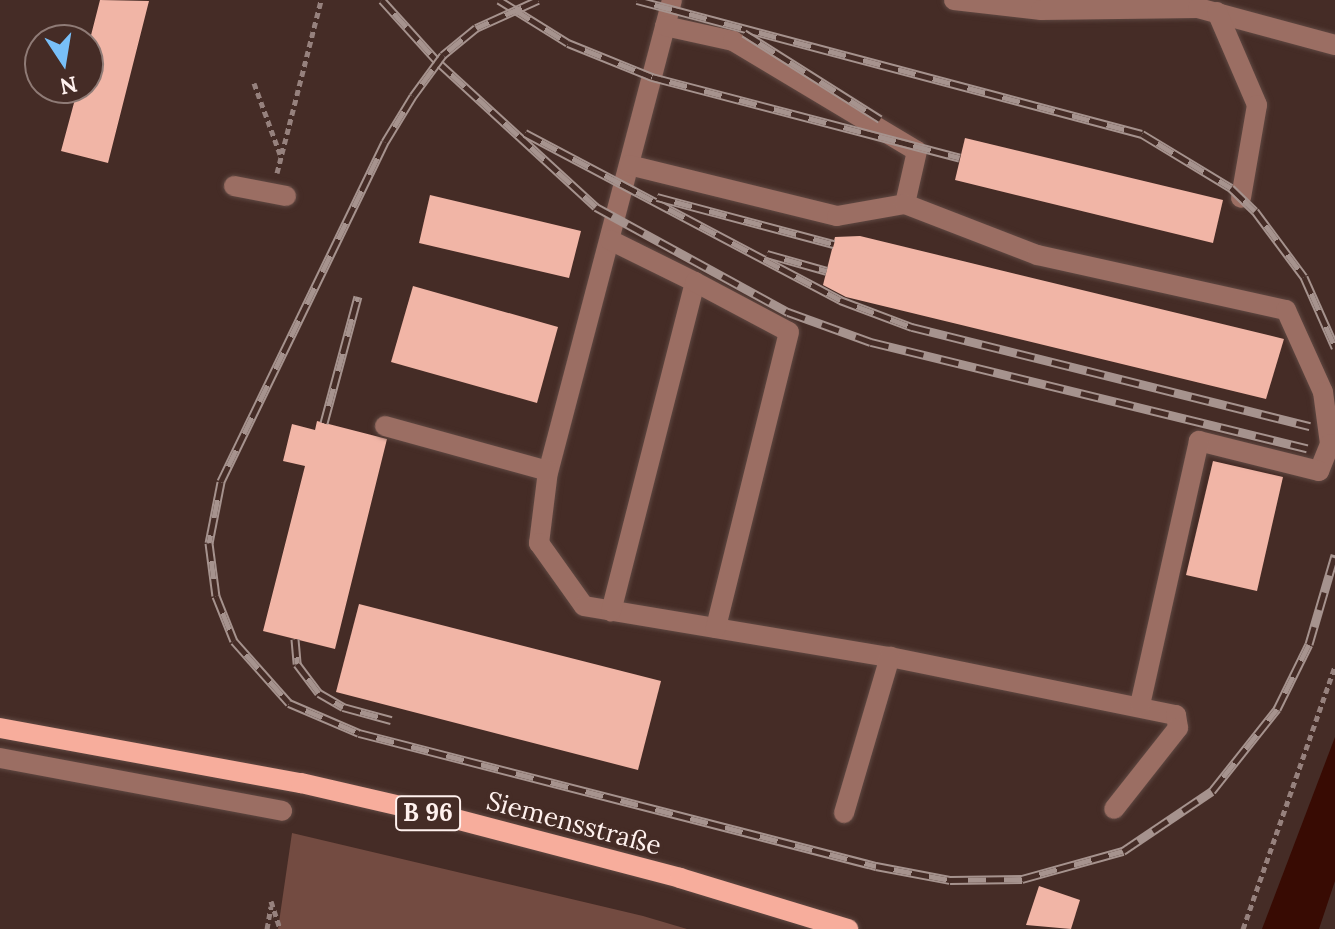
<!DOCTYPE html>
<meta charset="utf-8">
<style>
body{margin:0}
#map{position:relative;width:1335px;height:929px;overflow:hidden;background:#452c26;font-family:Lora,serif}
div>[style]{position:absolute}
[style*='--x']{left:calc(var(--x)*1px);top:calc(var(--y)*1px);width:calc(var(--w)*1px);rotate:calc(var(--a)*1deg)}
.green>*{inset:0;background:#734b41}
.water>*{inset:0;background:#380b03}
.building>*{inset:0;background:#f1b5a6}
.path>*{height:5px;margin-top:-2.5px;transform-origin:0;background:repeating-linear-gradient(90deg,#96817d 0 6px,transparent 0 10px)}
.roads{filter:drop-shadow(0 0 2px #5f4842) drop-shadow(0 0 2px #5f4842)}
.minor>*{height:20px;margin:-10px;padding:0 10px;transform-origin:10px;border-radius:10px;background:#9b6e63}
.major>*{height:20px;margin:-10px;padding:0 10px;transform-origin:10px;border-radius:10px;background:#f7ad9c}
.rail>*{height:9px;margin-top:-4.5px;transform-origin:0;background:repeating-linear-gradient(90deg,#452c26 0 18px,#a6938e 0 36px);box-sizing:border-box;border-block:2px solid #a6938e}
span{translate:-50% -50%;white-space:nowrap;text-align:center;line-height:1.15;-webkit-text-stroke:8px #452c26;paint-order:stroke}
.shield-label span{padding:2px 6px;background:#452c26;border:2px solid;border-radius:6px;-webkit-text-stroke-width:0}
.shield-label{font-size:24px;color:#fff1ee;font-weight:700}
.street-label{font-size:26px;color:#fff1ee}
.north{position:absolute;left:24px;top:24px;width:80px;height:80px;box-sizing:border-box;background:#452c26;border:2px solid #8f7b76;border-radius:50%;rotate:168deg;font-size:22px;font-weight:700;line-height:32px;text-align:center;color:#fff1ee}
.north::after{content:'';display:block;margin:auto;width:28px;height:36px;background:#78bff8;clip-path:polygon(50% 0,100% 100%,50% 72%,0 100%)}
</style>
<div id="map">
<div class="green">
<div style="clip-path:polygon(292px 833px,643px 916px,687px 929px,278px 929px)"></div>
</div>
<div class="water">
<div style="clip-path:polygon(1335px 737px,1335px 881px,1319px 929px,1262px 929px)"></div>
</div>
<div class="building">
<div style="clip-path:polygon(100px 0,149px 1px,108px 163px,61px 151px,78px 88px,88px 88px,88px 47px)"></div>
<div style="clip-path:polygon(965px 138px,1223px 200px,1213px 243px,955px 180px)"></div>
<div style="clip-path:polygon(430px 195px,581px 231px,569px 278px,419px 243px)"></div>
<div style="clip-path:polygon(860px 236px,1284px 339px,1266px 399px,846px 297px,823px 285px,835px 237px)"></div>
<div style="clip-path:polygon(413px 286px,558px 327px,537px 403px,391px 362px)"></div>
<div style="clip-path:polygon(317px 421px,387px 439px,335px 649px,263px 631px,305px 466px,283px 461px,292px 424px,315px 430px)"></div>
<div style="clip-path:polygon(1213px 461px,1283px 477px,1257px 591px,1186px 575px)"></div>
<div style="clip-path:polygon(359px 604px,661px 681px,638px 770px,336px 692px)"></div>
<div style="clip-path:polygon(1039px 886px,1080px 900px,1071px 929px,1026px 925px)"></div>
</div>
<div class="path">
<div style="--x:254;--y:83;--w:76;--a:69.9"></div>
<div style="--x:277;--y:173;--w:179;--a:-75.7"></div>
<div style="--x:271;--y:901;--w:29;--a:72"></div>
<div style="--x:267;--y:929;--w:23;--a:-80"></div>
<div style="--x:1243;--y:929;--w:279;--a:-70.7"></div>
</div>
<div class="roads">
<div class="minor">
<div style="--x:672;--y:0;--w:487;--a:104.7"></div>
<div style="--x:548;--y:471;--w:73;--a:97.1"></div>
<div style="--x:539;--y:543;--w:77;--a:54.5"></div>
<div style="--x:584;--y:606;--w:310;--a:9.5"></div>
<div style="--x:890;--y:657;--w:292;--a:11.5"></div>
<div style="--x:1176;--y:715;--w:13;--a:81"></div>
<div style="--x:1178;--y:728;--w:103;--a:128.3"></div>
<div style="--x:954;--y:0;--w:88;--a:6.6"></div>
<div style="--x:1041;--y:10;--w:157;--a:-0.7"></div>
<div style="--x:1198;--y:8;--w:142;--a:15.1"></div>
<div style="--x:1217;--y:12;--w:101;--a:66.7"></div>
<div style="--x:1257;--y:105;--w:94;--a:99.8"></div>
<div style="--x:665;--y:26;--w:70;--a:12.4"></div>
<div style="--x:733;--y:41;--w:214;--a:30.9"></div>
<div style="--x:917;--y:151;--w:54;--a:102.8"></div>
<div style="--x:629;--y:165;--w:214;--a:13.8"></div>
<div style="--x:837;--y:216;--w:69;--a:-10"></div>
<div style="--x:905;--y:204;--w:142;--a:21.1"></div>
<div style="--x:1037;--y:255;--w:255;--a:12.5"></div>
<div style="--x:1286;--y:310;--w:90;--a:65.7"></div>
<div style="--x:1323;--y:392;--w:52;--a:82.3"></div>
<div style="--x:1330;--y:444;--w:29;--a:112"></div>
<div style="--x:1319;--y:471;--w:124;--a:-166"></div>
<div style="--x:1199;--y:441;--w:270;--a:102.6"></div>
<div style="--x:234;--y:186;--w:53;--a:10.9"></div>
<div style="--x:610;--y:240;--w:95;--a:26.3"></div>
<div style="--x:695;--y:282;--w:340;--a:104.3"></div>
<div style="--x:695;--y:282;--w:106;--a:28"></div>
<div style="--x:789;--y:332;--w:305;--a:103.9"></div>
<div style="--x:385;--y:426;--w:169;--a:15.4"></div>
<div style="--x:0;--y:758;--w:287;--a:10.6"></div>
<div style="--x:844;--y:813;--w:163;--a:-73.6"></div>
</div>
<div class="major">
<div style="--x:0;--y:728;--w:306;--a:10.4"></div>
<div style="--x:301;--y:783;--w:151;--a:13"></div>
<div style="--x:448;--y:817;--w:240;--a:14.7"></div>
<div style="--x:680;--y:878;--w:176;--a:16.9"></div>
</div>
</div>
<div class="rail">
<div style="--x:382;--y:0;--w:84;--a:47.9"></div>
<div style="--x:438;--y:62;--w:214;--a:42.5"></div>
<div style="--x:596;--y:207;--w:219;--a:28.7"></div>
<div style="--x:788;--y:312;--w:88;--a:19.9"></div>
<div style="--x:871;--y:342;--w:449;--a:13.7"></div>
<div style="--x:499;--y:0;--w:81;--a:31.9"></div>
<div style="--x:568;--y:43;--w:91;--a:22"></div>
<div style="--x:652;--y:77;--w:318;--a:14.7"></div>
<div style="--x:538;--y:0;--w:68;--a:155.7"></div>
<div style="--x:476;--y:28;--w:43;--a:140.7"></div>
<div style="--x:443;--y:55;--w:51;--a:126.2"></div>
<div style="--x:413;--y:96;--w:54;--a:121.3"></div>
<div style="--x:385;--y:142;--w:377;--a:115.8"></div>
<div style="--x:221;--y:482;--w:62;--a:101.1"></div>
<div style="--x:209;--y:543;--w:53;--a:82.5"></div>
<div style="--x:216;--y:596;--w:48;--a:68.2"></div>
<div style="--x:234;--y:641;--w:83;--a:48.4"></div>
<div style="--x:289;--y:703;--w:76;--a:23.2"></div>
<div style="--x:359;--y:733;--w:534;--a:14.43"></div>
<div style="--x:876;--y:866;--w:75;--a:10.7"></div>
<div style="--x:950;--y:880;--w:72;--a:-0.8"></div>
<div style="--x:1022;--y:879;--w:105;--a:-15.5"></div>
<div style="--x:1123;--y:851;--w:107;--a:-34"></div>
<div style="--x:1212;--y:791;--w:105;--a:-51.6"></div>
<div style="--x:1277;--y:709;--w:72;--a:-63.8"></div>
<div style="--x:1309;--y:644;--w:93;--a:-73.7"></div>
<div style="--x:637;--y:0;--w:522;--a:14.86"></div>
<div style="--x:1142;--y:134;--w:104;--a:31.2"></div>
<div style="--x:1231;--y:188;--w:33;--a:44"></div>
<div style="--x:1255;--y:211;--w:82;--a:53.4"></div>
<div style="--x:1304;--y:277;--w:77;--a:66.1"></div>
<div style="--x:744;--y:33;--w:161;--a:32.3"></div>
<div style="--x:525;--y:133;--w:357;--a:27.9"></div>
<div style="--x:840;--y:300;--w:77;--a:20.6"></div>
<div style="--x:912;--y:327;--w:410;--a:14"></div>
<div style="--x:657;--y:197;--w:183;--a:14.9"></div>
<div style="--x:767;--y:254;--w:62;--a:15.8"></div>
<div style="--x:324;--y:423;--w:131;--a:-75"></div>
<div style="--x:295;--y:639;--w:25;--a:85"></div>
<div style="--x:297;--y:664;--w:36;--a:53"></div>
<div style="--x:319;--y:693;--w:28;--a:30"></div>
<div style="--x:343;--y:707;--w:50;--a:15.2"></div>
</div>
<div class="shield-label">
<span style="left:428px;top:813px">B 96</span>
</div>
<div class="street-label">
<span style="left:574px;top:823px;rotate:15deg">Siemensstraße</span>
</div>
<div class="north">N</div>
</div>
